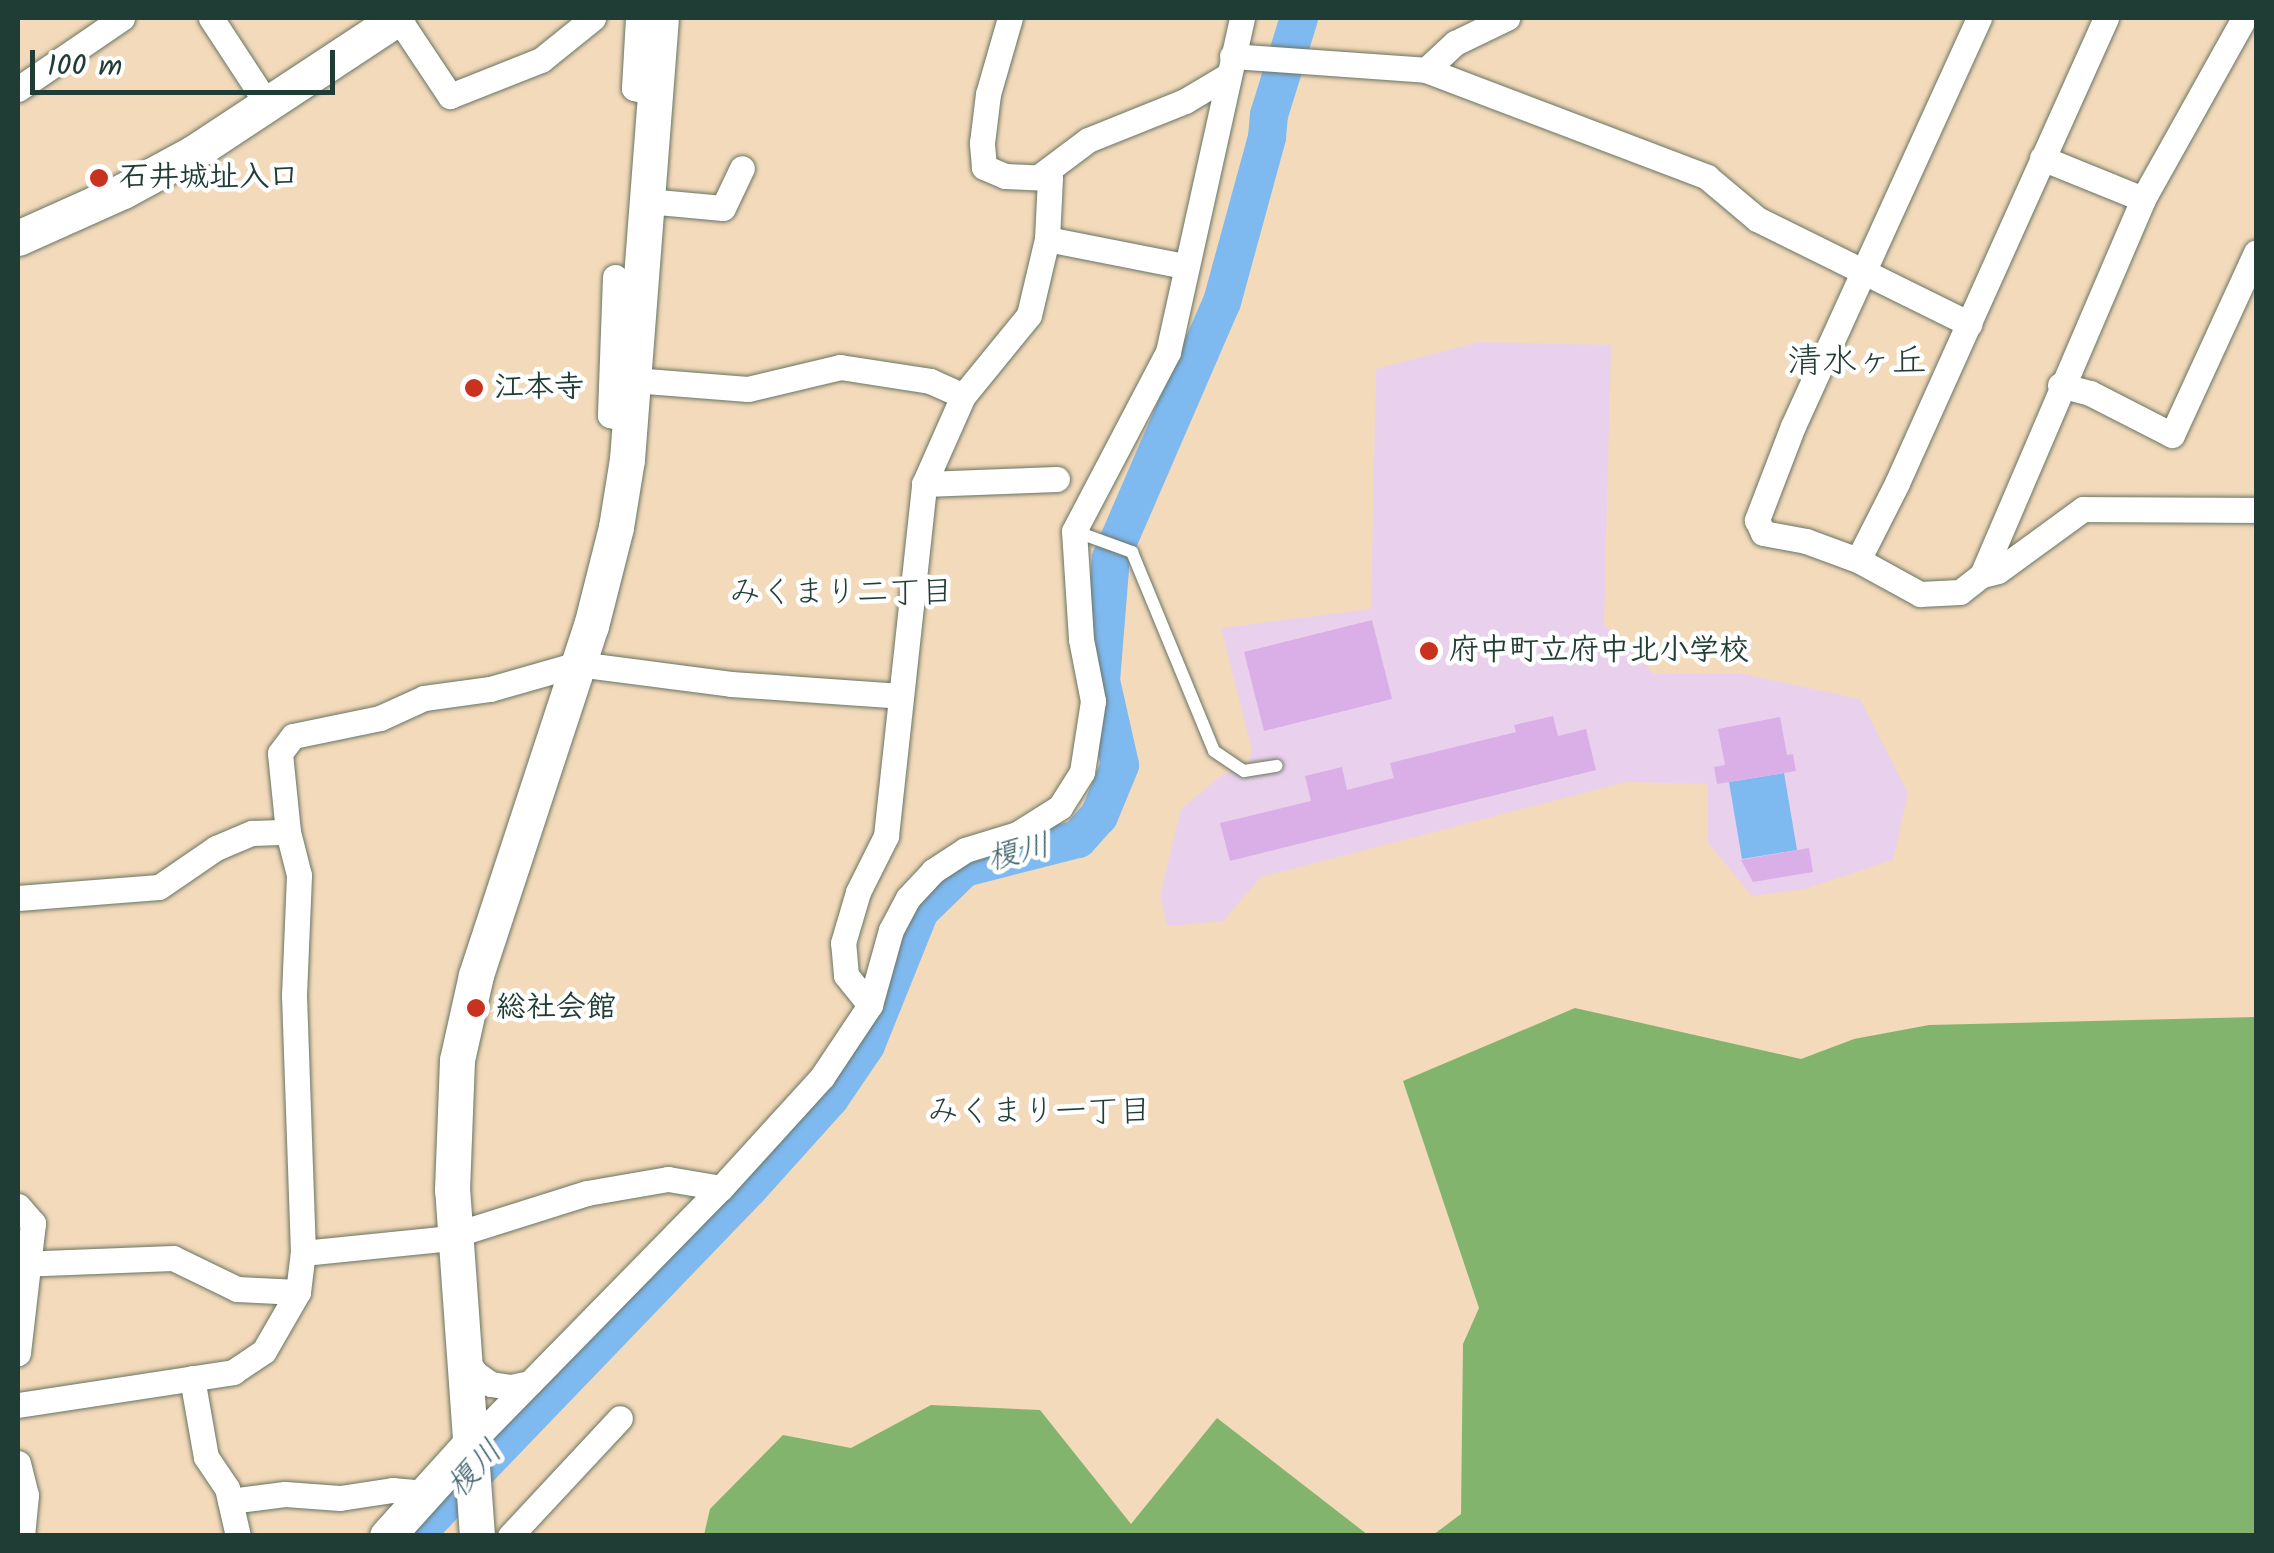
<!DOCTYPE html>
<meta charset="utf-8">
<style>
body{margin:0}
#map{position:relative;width:2274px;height:1553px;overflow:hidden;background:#f3daba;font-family:Kalam,"Klee One",sans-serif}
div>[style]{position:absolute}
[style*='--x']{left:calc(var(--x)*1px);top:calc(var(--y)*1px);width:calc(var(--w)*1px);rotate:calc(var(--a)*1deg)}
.built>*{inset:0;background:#e9d1ed}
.forest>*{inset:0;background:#83b46e}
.water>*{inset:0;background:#7eb9f0}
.river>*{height:38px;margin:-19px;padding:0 19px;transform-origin:19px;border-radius:19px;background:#7eb9f0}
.building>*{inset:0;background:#daafe7}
.roads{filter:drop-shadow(0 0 2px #697463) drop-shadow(0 0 2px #697463)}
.lane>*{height:12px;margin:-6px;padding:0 6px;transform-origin:6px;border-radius:6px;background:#fff}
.street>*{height:25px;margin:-12.5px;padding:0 12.5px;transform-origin:12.5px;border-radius:12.5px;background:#fff}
.secondary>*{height:35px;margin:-17.5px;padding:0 17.5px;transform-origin:17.5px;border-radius:17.5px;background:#fff}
.dots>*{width:28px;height:28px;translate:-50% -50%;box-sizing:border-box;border:5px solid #fff;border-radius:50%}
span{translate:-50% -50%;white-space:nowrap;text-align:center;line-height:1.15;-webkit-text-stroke:9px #fff;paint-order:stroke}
.poi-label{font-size:30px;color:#1f3d34;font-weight:700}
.left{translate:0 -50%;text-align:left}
.neighbourhood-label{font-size:32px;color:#1f3d34}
.water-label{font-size:32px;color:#3c626c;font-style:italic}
.quarter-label{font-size:35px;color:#1f3d34}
.frame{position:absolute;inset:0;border:20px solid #1f3d34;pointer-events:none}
.scale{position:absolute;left:30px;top:50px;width:305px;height:45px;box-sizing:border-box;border:5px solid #1f3d34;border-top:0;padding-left:12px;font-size:30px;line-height:35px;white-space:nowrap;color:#1f3d34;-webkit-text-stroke:8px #fff;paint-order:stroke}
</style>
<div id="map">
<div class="built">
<div style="clip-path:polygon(1478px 342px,1611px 345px,1604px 624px,1654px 674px,1739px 673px,1860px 699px,1908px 793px,1893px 860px,1805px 889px,1752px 896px,1708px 843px,1708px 784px,1626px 782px,1261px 877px,1223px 921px,1167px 926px,1160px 895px,1181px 809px,1222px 775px,1248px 764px,1252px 750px,1221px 628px,1371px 609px,1376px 369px)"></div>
</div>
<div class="forest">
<div style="clip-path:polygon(1575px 1008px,1801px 1059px,1854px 1039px,1929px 1025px,2256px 1017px,2256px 1535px,1433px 1535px,1461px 1514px,1463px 1344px,1479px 1308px,1403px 1081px)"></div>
<div style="clip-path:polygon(931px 1405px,1040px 1410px,1131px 1524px,1217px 1418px,1368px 1535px,704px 1535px,710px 1509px,783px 1435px,851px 1448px)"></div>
</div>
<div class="water">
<div style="clip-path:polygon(1784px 773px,1797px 850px,1742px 859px,1729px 782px)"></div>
</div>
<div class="river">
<div style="--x:414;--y:1536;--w:483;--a:-46.1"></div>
<div style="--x:749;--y:1188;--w:121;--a:-48"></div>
<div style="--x:830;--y:1098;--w:64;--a:-55.8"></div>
<div style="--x:866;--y:1045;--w:144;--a:-68.1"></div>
<div style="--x:920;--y:911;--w:62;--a:-44.3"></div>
<div style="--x:964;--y:868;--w:118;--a:-14.3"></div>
<div style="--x:1078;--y:839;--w:31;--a:-48"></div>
<div style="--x:1099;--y:816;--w:55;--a:-67.6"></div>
<div style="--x:1120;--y:765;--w:86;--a:-102.7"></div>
<div style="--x:1101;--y:681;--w:123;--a:-85.4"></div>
<div style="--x:1111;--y:558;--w:279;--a:-66.6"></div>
<div style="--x:1222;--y:302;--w:171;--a:-74.7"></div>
<div style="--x:1267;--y:137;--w:22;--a:-85"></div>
<div style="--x:1269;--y:115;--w:102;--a:-72.8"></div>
</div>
<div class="building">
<div style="clip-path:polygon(1372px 620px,1392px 699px,1264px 731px,1244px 652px)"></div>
<div style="clip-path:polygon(1553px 716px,1558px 736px,1586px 729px,1596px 770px,1230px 861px,1220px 823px,1311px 801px,1305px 776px,1342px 767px,1347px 790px,1394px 778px,1390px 763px,1516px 732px,1514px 725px)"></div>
<div style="clip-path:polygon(1780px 717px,1787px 755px,1793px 754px,1796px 771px,1717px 784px,1714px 767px,1725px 765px,1718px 729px)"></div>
<div style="clip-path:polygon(1809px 848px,1813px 872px,1753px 882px,1741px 860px)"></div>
</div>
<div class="roads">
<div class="lane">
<div style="--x:1074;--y:531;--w:62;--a:19.9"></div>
<div style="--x:1132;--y:552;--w:215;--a:67.6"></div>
<div style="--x:1214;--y:751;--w:36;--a:34"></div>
<div style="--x:1244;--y:771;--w:33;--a:-9"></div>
</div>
<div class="street">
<div style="--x:211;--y:18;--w:104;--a:56.8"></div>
<div style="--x:398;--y:18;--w:94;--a:56.3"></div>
<div style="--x:450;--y:96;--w:98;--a:-21.6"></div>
<div style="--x:541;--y:60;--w:67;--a:-38.9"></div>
<div style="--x:638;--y:18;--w:70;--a:93.3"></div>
<div style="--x:634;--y:88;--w:22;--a:13"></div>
<div style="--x:1979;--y:18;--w:448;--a:114.5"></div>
<div style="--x:1793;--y:426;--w:101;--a:111"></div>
<div style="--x:1757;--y:520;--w:14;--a:65"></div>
<div style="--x:1763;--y:533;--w:44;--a:10.5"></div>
<div style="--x:1806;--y:541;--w:55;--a:20.1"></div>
<div style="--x:1858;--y:560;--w:71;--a:28.7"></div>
<div style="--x:1920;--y:594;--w:40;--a:-2.9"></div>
<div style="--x:1960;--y:592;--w:28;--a:-38"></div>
<div style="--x:1982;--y:575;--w:16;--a:-14"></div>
<div style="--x:1998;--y:571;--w:105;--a:-36.1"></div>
<div style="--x:2083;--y:509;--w:173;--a:0.3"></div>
<div style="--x:1232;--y:56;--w:195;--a:4.1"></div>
<div style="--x:1426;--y:70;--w:301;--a:20.8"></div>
<div style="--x:1707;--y:177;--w:65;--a:40"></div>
<div style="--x:1757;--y:219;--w:237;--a:26.3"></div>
<div style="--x:1426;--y:70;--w:40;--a:-43"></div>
<div style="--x:1455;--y:43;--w:58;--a:-25.7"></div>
<div style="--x:18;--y:89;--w:126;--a:-34.3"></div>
<div style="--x:2042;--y:158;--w:109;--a:22.1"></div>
<div style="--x:1040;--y:176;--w:60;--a:-36.9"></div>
<div style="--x:1088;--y:140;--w:105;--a:-21.9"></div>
<div style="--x:1185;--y:101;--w:49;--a:-30.8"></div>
<div style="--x:647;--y:201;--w:76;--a:5.3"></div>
<div style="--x:723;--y:208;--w:44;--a:-64.6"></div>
<div style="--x:1047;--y:239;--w:141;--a:11.1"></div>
<div style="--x:615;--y:277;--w:138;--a:92.1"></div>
<div style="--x:610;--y:415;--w:21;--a:14"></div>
<div style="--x:633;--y:380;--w:115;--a:4.5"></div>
<div style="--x:748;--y:389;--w:95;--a:-13.4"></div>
<div style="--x:840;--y:367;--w:91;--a:8.8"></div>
<div style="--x:930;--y:381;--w:36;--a:24"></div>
<div style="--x:2060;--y:385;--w:31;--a:15"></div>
<div style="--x:2090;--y:393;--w:92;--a:27.1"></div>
<div style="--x:2172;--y:435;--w:201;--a:-65.3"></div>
<div style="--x:924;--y:484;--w:133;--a:-2.2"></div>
<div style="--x:1858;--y:560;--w:86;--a:-63.1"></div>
<div style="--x:1897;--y:483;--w:510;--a:-65.8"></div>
<div style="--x:1982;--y:575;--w:409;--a:-66.8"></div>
<div style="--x:2143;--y:199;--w:207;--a:-60.8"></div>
<div style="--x:18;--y:898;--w:141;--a:-4.5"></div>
<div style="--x:159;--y:887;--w:69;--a:-34.4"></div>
<div style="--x:216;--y:848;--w:39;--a:-23"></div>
<div style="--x:252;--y:833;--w:36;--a:-2"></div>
<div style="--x:870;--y:1005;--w:38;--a:-129"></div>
<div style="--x:846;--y:975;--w:32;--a:-95"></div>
<div style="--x:843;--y:943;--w:53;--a:-73.6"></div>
<div style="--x:858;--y:892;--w:63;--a:-63.4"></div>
<div style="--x:886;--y:836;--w:354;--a:-83.8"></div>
<div style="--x:924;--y:484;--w:96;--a:-66.1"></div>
<div style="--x:963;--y:396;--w:104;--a:-50.8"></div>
<div style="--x:1029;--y:315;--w:78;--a:-76.7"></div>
<div style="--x:1047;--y:239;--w:61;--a:-87.2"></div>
<div style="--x:1050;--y:178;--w:45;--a:-177.5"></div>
<div style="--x:1005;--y:176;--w:23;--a:-157"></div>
<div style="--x:984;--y:167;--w:24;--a:-95"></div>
<div style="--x:982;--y:143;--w:49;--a:-83"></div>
<div style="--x:988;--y:94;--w:79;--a:-73.9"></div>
<div style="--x:18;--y:1206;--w:23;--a:49"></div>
<div style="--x:33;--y:1223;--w:131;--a:96.6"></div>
<div style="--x:303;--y:1253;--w:139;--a:-5.8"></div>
<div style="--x:441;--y:1239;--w:153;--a:-17.5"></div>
<div style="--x:587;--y:1193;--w:82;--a:-9.8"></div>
<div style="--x:668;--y:1179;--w:54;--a:9.6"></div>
<div style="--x:18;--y:1264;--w:155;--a:-2.2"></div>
<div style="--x:173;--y:1258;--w:71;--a:25.8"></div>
<div style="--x:237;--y:1289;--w:61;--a:2.8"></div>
<div style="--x:464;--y:1357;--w:19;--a:55"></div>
<div style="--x:475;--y:1373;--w:19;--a:35"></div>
<div style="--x:491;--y:1384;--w:20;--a:9"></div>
<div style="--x:511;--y:1387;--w:19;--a:-12"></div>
<div style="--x:192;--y:1378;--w:80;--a:80"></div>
<div style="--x:206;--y:1457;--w:37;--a:56"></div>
<div style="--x:227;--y:1488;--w:49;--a:77.1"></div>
<div style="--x:18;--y:1405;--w:218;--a:-8.7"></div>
<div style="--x:233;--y:1372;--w:37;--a:-34"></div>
<div style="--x:264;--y:1351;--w:68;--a:-60"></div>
<div style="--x:298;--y:1292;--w:39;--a:-83"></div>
<div style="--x:303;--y:1253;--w:258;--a:-92"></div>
<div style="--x:294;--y:995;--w:120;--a:-87.6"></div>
<div style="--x:299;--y:875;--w:44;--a:-104.3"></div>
<div style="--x:288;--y:832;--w:79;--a:-95.8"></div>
<div style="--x:280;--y:753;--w:21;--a:-53"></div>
<div style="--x:293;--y:736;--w:89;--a:-11.7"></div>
<div style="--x:380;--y:718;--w:48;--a:-24.4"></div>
<div style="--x:424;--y:698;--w:67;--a:-7.8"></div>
<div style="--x:490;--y:689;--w:91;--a:-15.9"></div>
<div style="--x:578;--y:664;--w:154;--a:7.4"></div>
<div style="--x:731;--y:684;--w:170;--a:4"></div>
<div style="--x:470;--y:1444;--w:359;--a:-45.6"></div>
<div style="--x:721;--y:1188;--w:150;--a:-47.7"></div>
<div style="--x:822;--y:1077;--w:87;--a:-56.3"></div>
<div style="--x:870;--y:1005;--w:78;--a:-74.4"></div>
<div style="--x:891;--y:930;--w:36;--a:-62"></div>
<div style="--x:908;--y:898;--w:37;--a:-47"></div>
<div style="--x:933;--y:871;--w:38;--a:-33"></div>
<div style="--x:965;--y:850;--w:54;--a:-17.1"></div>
<div style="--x:1017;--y:834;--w:51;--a:-32.1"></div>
<div style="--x:1060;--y:807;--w:41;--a:-57.8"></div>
<div style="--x:1082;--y:772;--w:72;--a:-81.2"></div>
<div style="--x:1093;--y:701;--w:63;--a:-101"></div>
<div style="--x:1081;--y:639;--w:108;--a:-93.7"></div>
<div style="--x:1074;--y:531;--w:202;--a:-62.3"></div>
<div style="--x:1168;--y:352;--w:342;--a:-77.5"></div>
<div style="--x:18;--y:1463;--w:33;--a:76"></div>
<div style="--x:26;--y:1495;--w:41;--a:95.6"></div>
<div style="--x:230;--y:1501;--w:55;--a:-7.3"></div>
<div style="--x:285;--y:1494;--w:55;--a:4.2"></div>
<div style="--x:340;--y:1498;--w:53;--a:-8.7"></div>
<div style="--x:392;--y:1490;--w:33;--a:5"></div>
<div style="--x:510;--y:1536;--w:161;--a:-47"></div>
</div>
<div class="secondary">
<div style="--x:18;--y:238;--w:115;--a:-24.1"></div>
<div style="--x:123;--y:191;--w:80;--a:-28.5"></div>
<div style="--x:193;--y:153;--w:245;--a:-33.4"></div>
<div style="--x:387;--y:1536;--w:124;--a:-47.9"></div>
<div style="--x:477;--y:1536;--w:347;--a:-94.1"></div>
<div style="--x:452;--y:1190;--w:130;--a:-87.8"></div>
<div style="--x:457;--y:1060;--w:87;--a:-77.4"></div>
<div style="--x:476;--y:975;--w:367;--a:-71.8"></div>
<div style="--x:591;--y:626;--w:102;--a:-75.8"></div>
<div style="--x:616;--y:527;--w:69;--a:-80.8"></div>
<div style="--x:627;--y:459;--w:442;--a:-85.6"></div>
</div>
</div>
<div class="dots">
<div style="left:99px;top:178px;background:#c8321e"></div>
<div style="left:474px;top:388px;background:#c8321e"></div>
<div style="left:1429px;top:651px;background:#c8321e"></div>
<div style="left:476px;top:1008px;background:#c8321e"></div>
</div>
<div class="poi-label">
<span class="left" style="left:119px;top:178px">石井城址入口</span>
<span class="left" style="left:494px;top:388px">江本寺</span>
<span class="left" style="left:1449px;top:651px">府中町立府中北小学校</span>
<span class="left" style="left:496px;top:1008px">総社会館</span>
</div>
<div class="neighbourhood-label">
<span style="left:841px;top:594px">みくまり二丁目</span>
<span style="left:1039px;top:1113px">みくまり一丁目</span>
</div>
<div class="water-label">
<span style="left:1019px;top:854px;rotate:-14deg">榎川</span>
<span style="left:476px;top:1470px;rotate:-47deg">榎川</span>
</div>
<div class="quarter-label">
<span style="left:1857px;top:363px">清水ヶ丘</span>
</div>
<div class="frame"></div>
<div class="scale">100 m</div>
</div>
